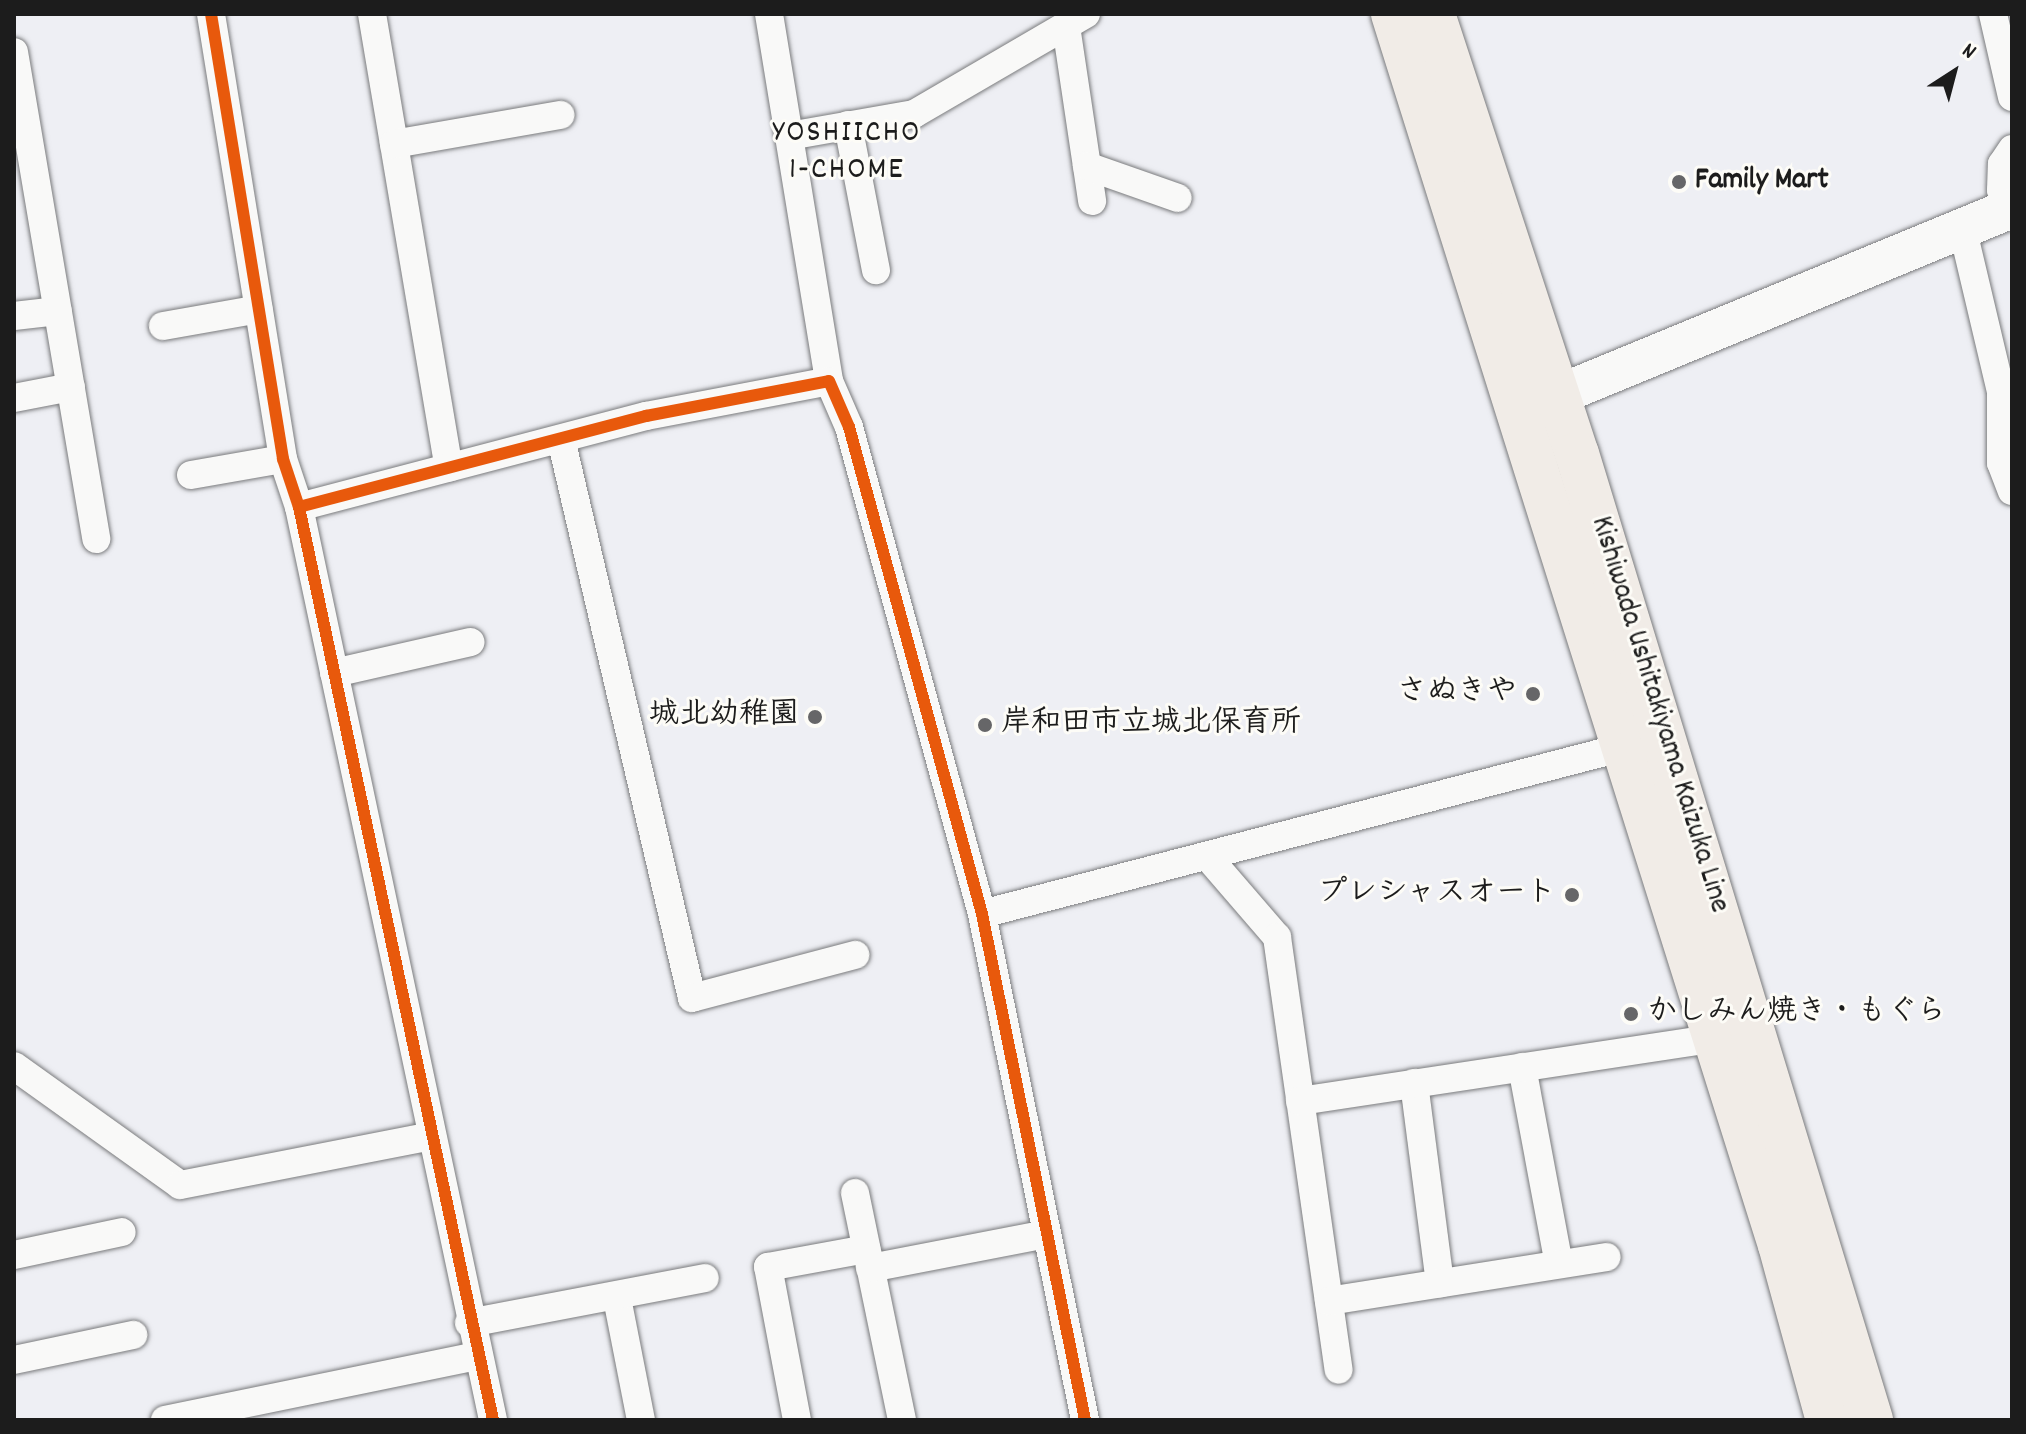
<!DOCTYPE html>
<meta charset="utf-8">
<style>
body{margin:0}
#map{position:relative;width:2026px;height:1434px;overflow:hidden;background:#eeeff4;font-family:Dekko,"Klee One",sans-serif}
div>[style]{position:absolute}
[style*='--x']{left:calc(var(--x)*1px);top:calc(var(--y)*1px);width:calc(var(--w)*1px);rotate:calc(var(--a)*1deg)}
.roads{filter:drop-shadow(0 0 2px #7a7b7d) drop-shadow(0 0 2px #7a7b7d)}
.street>*{height:28px;margin:-14px;padding:0 14px;transform-origin:14px;border-radius:14px;background:#f9f9f8}
.secondary>*{height:40px;margin:-20px;padding:0 20px;transform-origin:20px;border-radius:20px;background:#f9f9f8}
.primary>*{height:44px;margin:-22px;padding:0 22px;transform-origin:22px;border-radius:22px;background:#f1ece7}
.cycleway>*{height:12px;margin:-6px;padding:0 6px;transform-origin:6px;border-radius:6px;background:#e8590c}
.dots>*{width:22px;height:22px;translate:-50% -50%;box-sizing:border-box;border:4px solid #fdfcf7;border-radius:50%}
span{translate:-50% -50%;white-space:nowrap;text-align:center;line-height:1.15;-webkit-text-stroke:6px #fdfcf7;paint-order:stroke}
.poi-label{font-size:30px;color:#1c1c1c;font-weight:700}
.left{translate:0 -50%;text-align:left}
.right{translate:-100% -50%;text-align:right}
.street-label{font-size:30px;color:#1c1c1c}
.neighbourhood-label{font-size:32px;color:#1c1c1c;letter-spacing:2px}
.frame{position:absolute;inset:0;border:16px solid #1c1c1c;pointer-events:none}
.north{position:absolute;left:1914px;top:32px;width:80px;height:80px;-webkit-text-stroke:6px #fdfcf7;paint-order:stroke;rotate:36deg;font-size:22px;font-weight:700;line-height:32px;text-align:center;color:#1c1c1c}
.north::after{content:'';display:block;margin:auto;width:28px;height:36px;background:#1c1c1c;clip-path:polygon(50% 0,100% 100%,50% 72%,0 100%)}
</style>
<div id="map">
<div class="roads">
<div class="street">
<div style="--x:211;--y:14;--w:451;--a:80.8"></div>
<div style="--x:283;--y:459;--w:51;--a:71.6"></div>
<div style="--x:299;--y:507;--w:933;--a:78"></div>
<div style="--x:372;--y:14;--w:460;--a:80.4"></div>
<div style="--x:769;--y:14;--w:372;--a:80.7"></div>
<div style="--x:1993;--y:14;--w:85;--a:77.1"></div>
<div style="--x:1066;--y:26;--w:177;--a:81.5"></div>
<div style="--x:14;--y:52;--w:494;--a:80.4"></div>
<div style="--x:848;--y:125;--w:148;--a:79.1"></div>
<div style="--x:789;--y:136;--w:127;--a:-10"></div>
<div style="--x:914;--y:114;--w:199;--a:-30.2"></div>
<div style="--x:394;--y:144;--w:169;--a:-9.9"></div>
<div style="--x:1087;--y:166;--w:96;--a:19.4"></div>
<div style="--x:2011;--y:209;--w:21;--a:-118"></div>
<div style="--x:2001;--y:190;--w:26;--a:-88"></div>
<div style="--x:2002;--y:164;--w:18;--a:-56"></div>
<div style="--x:1963;--y:231;--w:165;--a:76.7"></div>
<div style="--x:2001;--y:392;--w:71;--a:90"></div>
<div style="--x:2001;--y:463;--w:30;--a:69"></div>
<div style="--x:14;--y:316;--w:44;--a:-6.5"></div>
<div style="--x:163;--y:326;--w:97;--a:-10"></div>
<div style="--x:14;--y:398;--w:58;--a:-10.9"></div>
<div style="--x:561;--y:439;--w:574;--a:76.81"></div>
<div style="--x:692;--y:998;--w:169;--a:-14.8"></div>
<div style="--x:191;--y:475;--w:93;--a:-9.9"></div>
<div style="--x:299;--y:507;--w:359;--a:-14.7"></div>
<div style="--x:646;--y:416;--w:186;--a:-10.8"></div>
<div style="--x:829;--y:381;--w:50;--a:66.5"></div>
<div style="--x:849;--y:427;--w:505;--a:74.72"></div>
<div style="--x:982;--y:914;--w:516;--a:78.49"></div>
<div style="--x:334;--y:673;--w:140;--a:-12.8"></div>
<div style="--x:1207;--y:856;--w:107;--a:49.2"></div>
<div style="--x:1277;--y:937;--w:437;--a:81.9"></div>
<div style="--x:982;--y:914;--w:663;--a:-14.58"></div>
<div style="--x:14;--y:1066;--w:204;--a:35.6"></div>
<div style="--x:180;--y:1185;--w:253;--a:-11"></div>
<div style="--x:1522;--y:1067;--w:200;--a:79.4"></div>
<div style="--x:1414;--y:1083;--w:202;--a:82.6"></div>
<div style="--x:1300;--y:1101;--w:420;--a:-8.6"></div>
<div style="--x:855;--y:1193;--w:232;--a:78.3"></div>
<div style="--x:14;--y:1255;--w:110;--a:-12"></div>
<div style="--x:870;--y:1268;--w:179;--a:-10.9"></div>
<div style="--x:617;--y:1298;--w:124;--a:78.9"></div>
<div style="--x:1329;--y:1301;--w:281;--a:-9"></div>
<div style="--x:469;--y:1323;--w:240;--a:-10.8"></div>
<div style="--x:14;--y:1360;--w:122;--a:-11.9"></div>
<div style="--x:165;--y:1420;--w:318;--a:-11.6"></div>
<div style="--x:797;--y:1420;--w:156;--a:-100.7"></div>
<div style="--x:768;--y:1267;--w:100;--a:-10.4"></div>
</div>
<div class="secondary">
<div style="--x:1529;--y:407;--w:522;--a:-22.39"></div>
</div>
<div class="primary">
<div style="--x:1393;--y:14;--w:1290;--a:72.55"></div>
<div style="--x:1780;--y:1245;--w:181;--a:74.7"></div>
<div style="--x:1433;--y:14;--w:463;--a:71.9"></div>
<div style="--x:1577;--y:454;--w:1010;--a:73.07"></div>
</div>
</div>
<div class="cycleway">
<div style="--x:211;--y:14;--w:451;--a:80.8"></div>
<div style="--x:283;--y:459;--w:51;--a:71.6"></div>
<div style="--x:299;--y:507;--w:933;--a:78"></div>
<div style="--x:299;--y:507;--w:359;--a:-14.7"></div>
<div style="--x:646;--y:416;--w:186;--a:-10.8"></div>
<div style="--x:829;--y:381;--w:50;--a:66.5"></div>
<div style="--x:849;--y:427;--w:505;--a:74.72"></div>
<div style="--x:982;--y:914;--w:516;--a:78.49"></div>
</div>
<div class="dots">
<div style="left:1679px;top:182px;background:#666668"></div>
<div style="left:1533px;top:694px;background:#666668"></div>
<div style="left:815px;top:717px;background:#666668"></div>
<div style="left:985px;top:725px;background:#666668"></div>
<div style="left:1572px;top:895px;background:#666668"></div>
<div style="left:1631px;top:1014px;background:#666668"></div>
</div>
<div class="poi-label">
<span class="left" style="left:1695px;top:182px">Family Mart</span>
<span class="right" style="left:1517px;top:694px">さぬきや</span>
<span class="right" style="left:799px;top:717px">城北幼稚園</span>
<span class="left" style="left:1001px;top:725px">岸和田市立城北保育所</span>
<span class="right" style="left:1556px;top:895px">プレシャスオート</span>
<span class="left" style="left:1647px;top:1014px">かしみん焼き・もぐら</span>
</div>
<div class="street-label">
<span style="left:1658px;top:715px;rotate:73deg">Kishiwada Ushitakiyama Kaizuka Line</span>
</div>
<div class="neighbourhood-label">
<span style="left:847px;top:153px">YOSHIICHO<br>1-CHOME</span>
</div>
<div class="frame"></div>
<div class="north">N</div>
</div>
